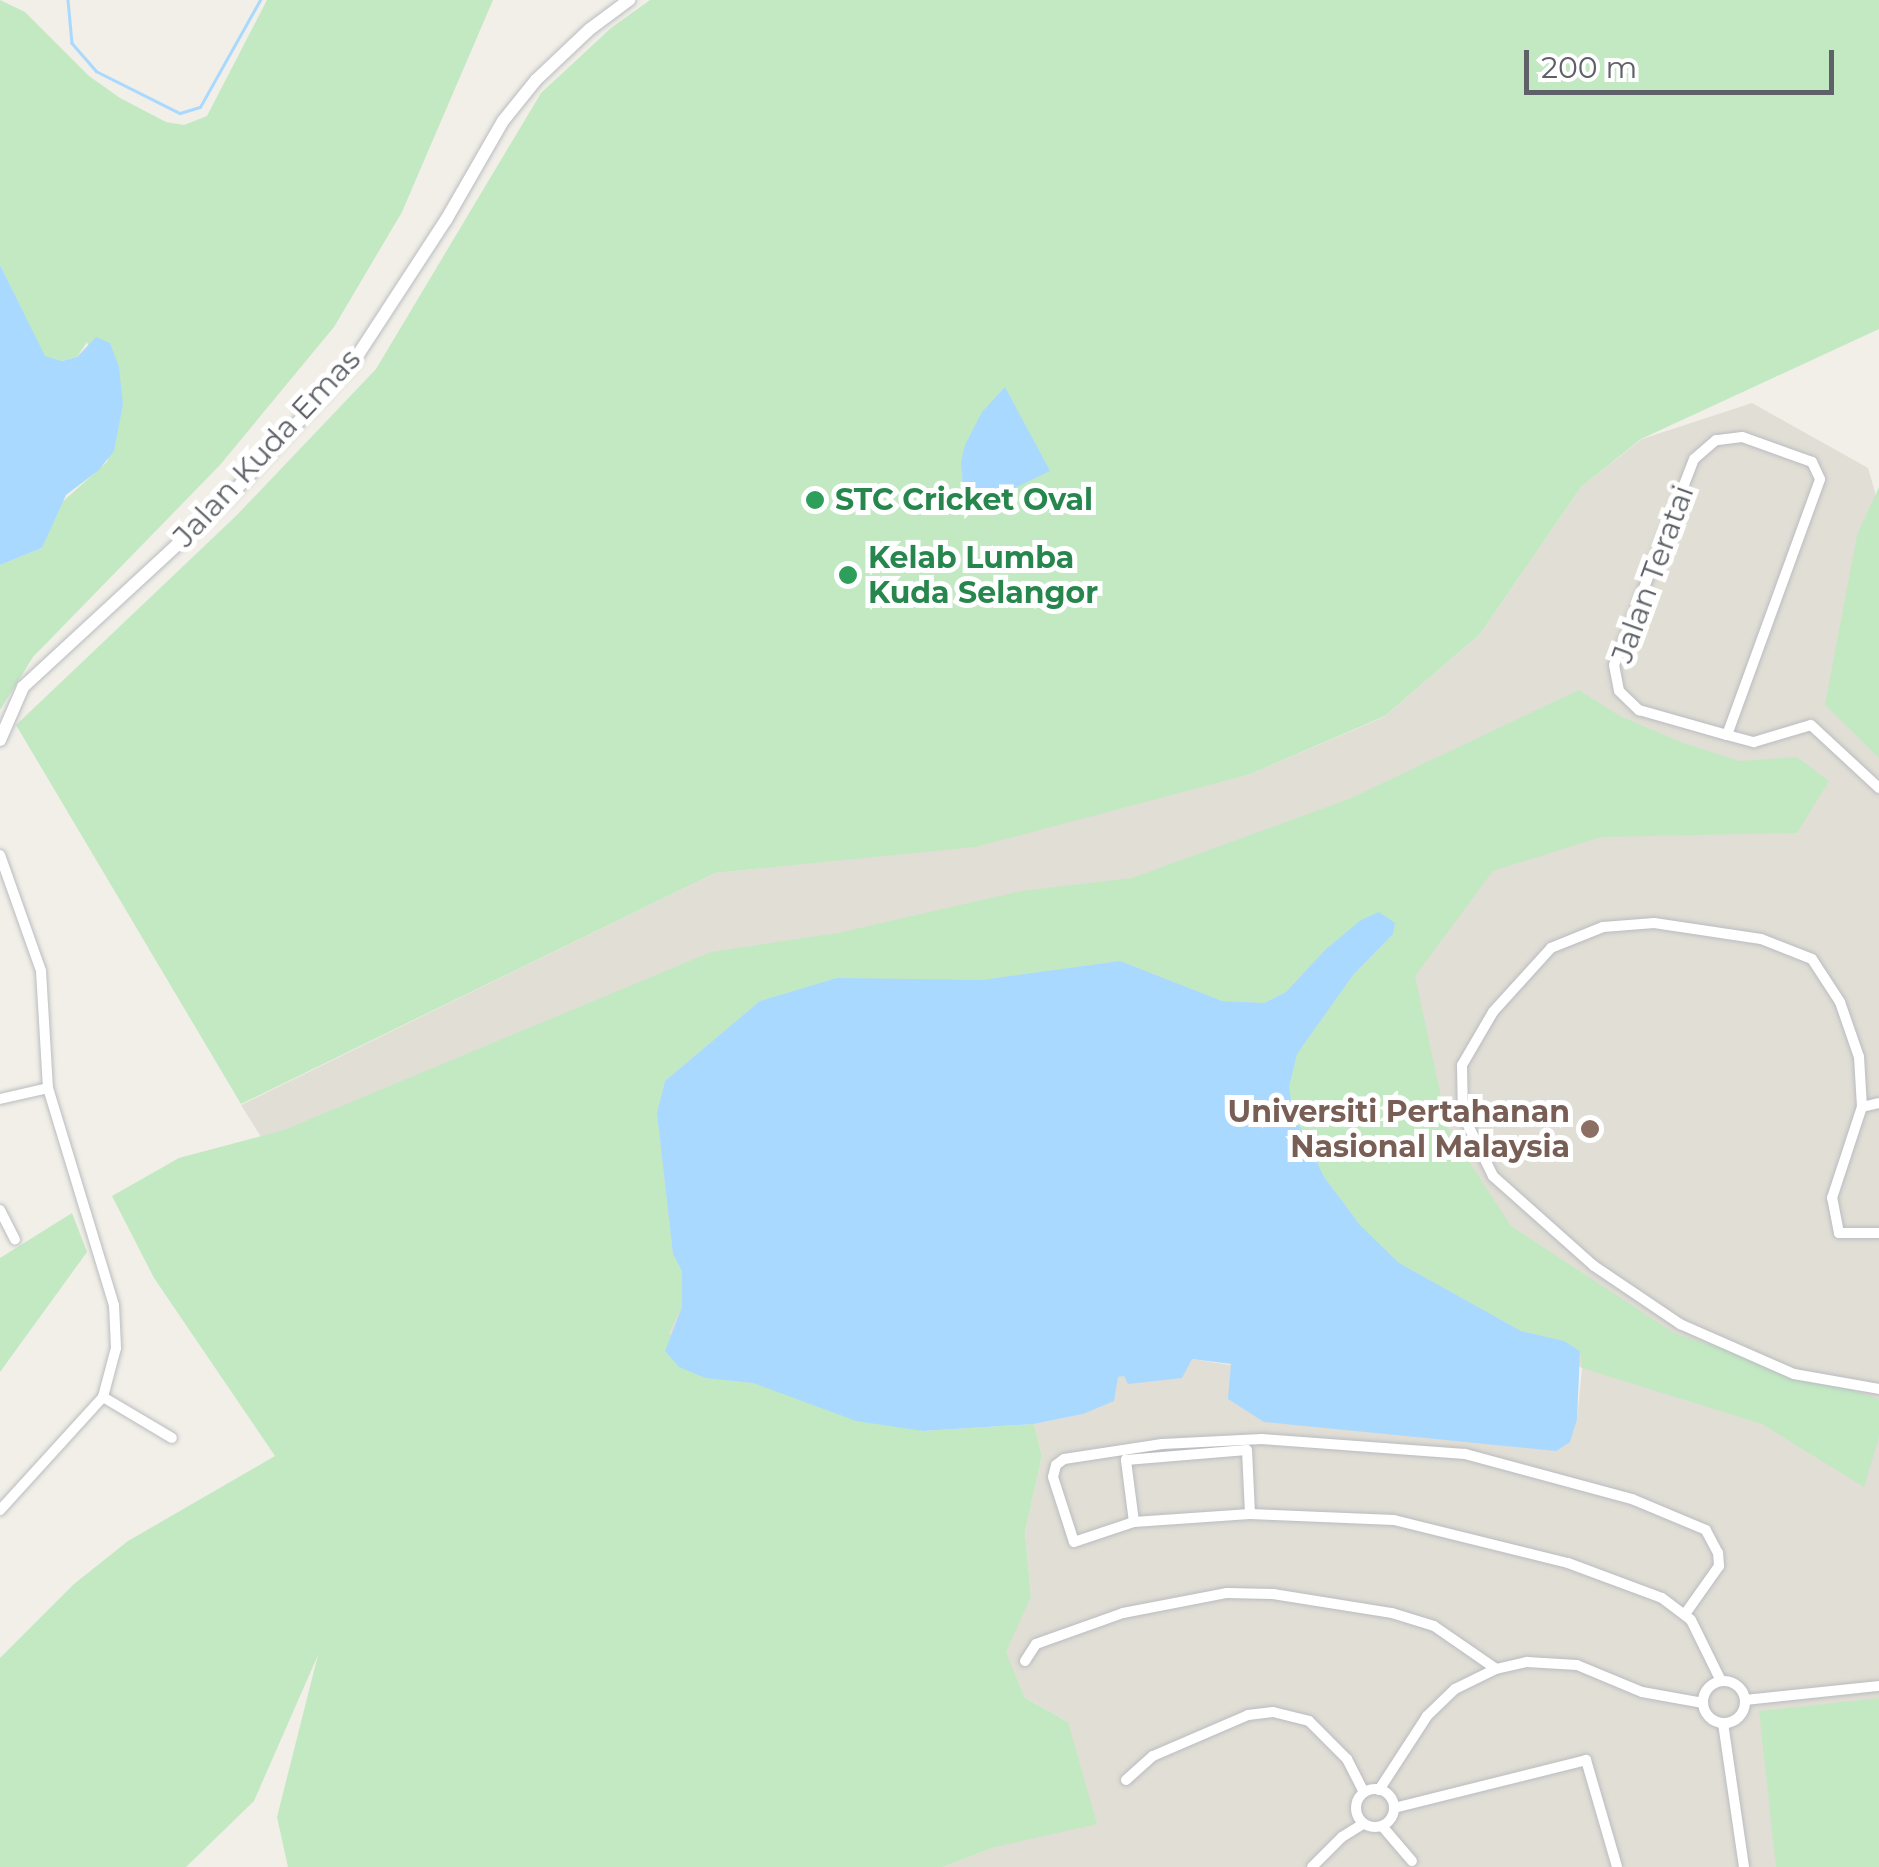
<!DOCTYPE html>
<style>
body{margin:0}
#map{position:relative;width:1879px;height:1867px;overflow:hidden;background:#f1efe7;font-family:Montserrat,sans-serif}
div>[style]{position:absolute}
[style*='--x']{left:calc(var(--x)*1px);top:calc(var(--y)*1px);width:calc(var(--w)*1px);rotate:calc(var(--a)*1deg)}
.education>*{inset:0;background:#e1ded5}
.green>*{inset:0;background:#c3e9c3}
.water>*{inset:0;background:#a9d9ff}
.stream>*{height:2.5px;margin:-1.25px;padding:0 1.25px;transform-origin:1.25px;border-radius:1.25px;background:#a9d9ff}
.roads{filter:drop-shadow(0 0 2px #b9bcc1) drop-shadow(0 0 2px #b9bcc1)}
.minor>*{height:10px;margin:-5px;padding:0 5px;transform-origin:5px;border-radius:5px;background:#fff}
.minor>.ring{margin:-5px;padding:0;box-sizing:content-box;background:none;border:10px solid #fff;border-radius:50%}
.tertiary>*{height:12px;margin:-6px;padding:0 6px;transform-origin:6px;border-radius:6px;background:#fff}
.dots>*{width:28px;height:28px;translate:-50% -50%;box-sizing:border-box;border:5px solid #fff;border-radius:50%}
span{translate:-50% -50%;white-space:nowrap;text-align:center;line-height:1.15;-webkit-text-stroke:10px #fff;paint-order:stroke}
.street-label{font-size:30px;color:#5e6268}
.leisure-label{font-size:30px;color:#27864d;font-weight:700}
.left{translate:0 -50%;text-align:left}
.education-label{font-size:30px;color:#785e54;font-weight:700}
.right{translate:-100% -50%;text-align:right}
.scale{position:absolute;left:1524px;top:50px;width:310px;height:45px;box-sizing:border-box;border:5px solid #5e6268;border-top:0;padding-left:12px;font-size:30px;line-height:35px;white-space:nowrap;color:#5e6268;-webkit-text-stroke:8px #fff;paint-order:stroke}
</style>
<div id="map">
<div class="education">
<div style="clip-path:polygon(1752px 403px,1868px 468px,1879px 506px,1879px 1867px,943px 1867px,995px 1847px,1068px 1722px,1025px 1698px,1005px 1651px,1031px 1597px,1025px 1532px,1042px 1456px,1034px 1424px,1083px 1414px,1118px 1377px,1192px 1359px,1577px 1419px,1582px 1368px,1458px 1296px,467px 1467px,241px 1105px,715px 873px,975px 846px,1248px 775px,1384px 717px,1480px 634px,1581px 487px,1642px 439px)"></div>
</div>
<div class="green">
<div style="clip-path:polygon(0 0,25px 12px,89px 76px,120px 98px,166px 122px,184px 125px,207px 116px,267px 0,493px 0,402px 212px,334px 327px,220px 465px,33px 657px,0 710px,0 565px,42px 548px,60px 504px,107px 462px,116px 437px,87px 342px,77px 357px,62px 361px,44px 356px,0 265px)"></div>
<div style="clip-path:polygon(650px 0,1879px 0,1879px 329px,1641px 439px,1581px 487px,1480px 634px,1385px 716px,1248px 775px,975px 847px,715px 873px,241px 1104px,16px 725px,237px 515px,376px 369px,541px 93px,611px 28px)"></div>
<div style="clip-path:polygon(1879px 487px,1879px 758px,1825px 705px,1857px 535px)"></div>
<div style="clip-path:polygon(1579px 690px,1620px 716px,1683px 743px,1740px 761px,1797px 757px,1829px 781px,1797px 833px,1601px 837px,1493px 871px,1415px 976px,1448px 1129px,1511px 1226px,1674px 1333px,1879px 1399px,1879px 1437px,1864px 1487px,1762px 1424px,1582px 1368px,1580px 1351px,1564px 1341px,1521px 1331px,1399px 1263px,1360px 1225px,1324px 1177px,1293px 1113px,1289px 1087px,1297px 1054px,1353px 975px,1393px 934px,1325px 950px,1286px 992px,1264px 1003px,1222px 1001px,1120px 961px,982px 980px,760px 1001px,665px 1081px,657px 1113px,673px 1254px,682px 1270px,682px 1307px,669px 1333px,705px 1378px,753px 1383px,923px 1431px,1034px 1424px,1042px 1456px,1025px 1532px,1031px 1597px,1006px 1652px,1025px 1698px,1068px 1722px,1097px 1824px,995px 1847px,943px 1867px,288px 1867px,277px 1817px,318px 1655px,254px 1801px,186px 1867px,0 1867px,0 1658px,74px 1584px,128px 1541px,275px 1456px,154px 1278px,112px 1196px,179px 1158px,284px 1130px,711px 952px,838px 933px,1021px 891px,1132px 878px,1349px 799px)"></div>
<div style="clip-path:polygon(72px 1213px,87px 1252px,0 1372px,0 1258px)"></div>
<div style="clip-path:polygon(1879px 1698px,1879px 1867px,1776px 1867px,1759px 1711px)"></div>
</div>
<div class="water">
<div style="clip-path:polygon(0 265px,45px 356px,62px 361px,77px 357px,96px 337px,110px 343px,119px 367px,123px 404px,114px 451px,99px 470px,66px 495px,42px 548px,0 565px)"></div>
<div style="clip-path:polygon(1005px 387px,1050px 471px,965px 512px,961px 462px,965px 445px,982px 412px)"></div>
<div style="clip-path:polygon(1379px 912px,1395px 923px,1393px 934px,1353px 975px,1297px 1054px,1289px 1087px,1293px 1113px,1324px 1177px,1360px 1225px,1399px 1263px,1521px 1331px,1564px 1341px,1580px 1351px,1577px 1419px,1570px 1442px,1556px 1451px,1264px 1422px,1228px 1399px,1231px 1364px,1192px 1359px,1182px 1378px,1128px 1384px,1124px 1376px,1118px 1377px,1114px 1401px,1083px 1414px,1034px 1424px,923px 1431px,856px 1421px,753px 1383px,705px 1378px,679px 1367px,665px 1351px,682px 1307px,682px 1271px,673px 1254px,657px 1113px,665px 1081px,760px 1001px,837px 978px,982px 980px,1120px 961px,1222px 1001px,1264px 1003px,1286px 992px,1325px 950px,1361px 920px)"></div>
</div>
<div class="stream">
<div style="--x:68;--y:0;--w:43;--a:84.7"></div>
<div style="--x:72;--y:43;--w:37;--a:49"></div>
<div style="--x:96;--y:71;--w:94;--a:26.6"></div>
<div style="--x:180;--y:113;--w:21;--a:-17"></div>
<div style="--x:200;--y:107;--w:123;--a:-60.7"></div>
</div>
<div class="roads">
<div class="minor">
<div style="--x:1727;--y:735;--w:272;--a:-70"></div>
<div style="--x:1820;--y:479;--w:19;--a:-115"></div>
<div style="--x:1812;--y:462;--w:74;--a:-160.3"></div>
<div style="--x:1742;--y:437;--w:26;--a:173"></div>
<div style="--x:1716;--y:440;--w:29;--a:139"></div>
<div style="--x:1694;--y:459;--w:221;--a:111.2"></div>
<div style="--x:1614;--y:665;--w:26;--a:79"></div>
<div style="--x:1619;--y:691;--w:28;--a:44"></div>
<div style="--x:1639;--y:710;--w:91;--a:15.9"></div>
<div style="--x:1727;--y:735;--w:28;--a:15"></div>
<div style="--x:1754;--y:742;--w:59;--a:-16.6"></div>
<div style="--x:1811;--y:725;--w:93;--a:42.8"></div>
<div style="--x:0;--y:855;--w:123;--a:70.5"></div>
<div style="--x:41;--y:971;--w:117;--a:86.6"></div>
<div style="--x:48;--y:1088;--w:227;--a:73.1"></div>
<div style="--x:114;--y:1305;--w:43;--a:87.3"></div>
<div style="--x:116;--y:1348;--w:51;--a:104.9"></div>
<div style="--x:103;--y:1397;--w:153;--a:132.3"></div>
<div style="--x:0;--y:1099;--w:49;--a:-12.9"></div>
<div style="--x:1862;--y:1107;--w:17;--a:-13"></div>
<div style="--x:0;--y:1210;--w:33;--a:63"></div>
<div style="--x:1879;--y:1233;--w:40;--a:180"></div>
<div style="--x:1839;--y:1233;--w:36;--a:-101"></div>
<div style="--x:1832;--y:1198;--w:96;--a:-71.8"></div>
<div style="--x:1862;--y:1107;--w:50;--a:-93.4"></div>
<div style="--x:1859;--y:1057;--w:58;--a:-109.1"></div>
<div style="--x:1840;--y:1002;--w:51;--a:-123.1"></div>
<div style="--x:1812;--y:959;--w:55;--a:-158.6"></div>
<div style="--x:1761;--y:939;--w:108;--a:-171.5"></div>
<div style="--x:1654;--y:923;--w:51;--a:175.5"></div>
<div style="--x:1603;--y:927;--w:56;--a:158"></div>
<div style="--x:1551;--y:948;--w:86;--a:132.2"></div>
<div style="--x:1493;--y:1012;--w:61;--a:120.3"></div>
<div style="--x:1462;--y:1065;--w:50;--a:88.9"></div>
<div style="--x:1463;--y:1115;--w:68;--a:63.8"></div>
<div style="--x:1493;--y:1176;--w:135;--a:41.7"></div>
<div style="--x:1594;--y:1266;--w:104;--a:34"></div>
<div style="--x:1680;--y:1324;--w:124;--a:23.7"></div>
<div style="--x:1794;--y:1374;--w:86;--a:10"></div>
<div style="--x:103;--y:1397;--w:80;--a:30.7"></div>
<div style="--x:1134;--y:1522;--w:63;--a:-97.4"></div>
<div style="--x:1126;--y:1460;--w:121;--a:-4.7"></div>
<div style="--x:1247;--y:1450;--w:64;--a:87.3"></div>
<div style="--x:1685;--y:1614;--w:59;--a:-54.7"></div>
<div style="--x:1719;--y:1566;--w:13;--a:-94"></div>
<div style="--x:1718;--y:1553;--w:26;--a:-118"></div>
<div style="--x:1706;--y:1530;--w:80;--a:-157.3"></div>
<div style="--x:1632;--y:1499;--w:173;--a:-164.9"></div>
<div style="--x:1465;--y:1454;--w:204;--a:-175.8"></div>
<div style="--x:1262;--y:1439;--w:100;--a:177.1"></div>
<div style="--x:1162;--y:1444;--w:99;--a:171.3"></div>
<div style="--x:1064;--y:1459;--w:10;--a:143"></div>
<div style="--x:1056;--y:1465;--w:12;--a:104"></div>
<div style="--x:1053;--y:1477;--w:68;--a:72.1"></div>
<div style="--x:1074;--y:1542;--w:63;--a:-18.4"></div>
<div style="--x:1134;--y:1522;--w:116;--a:-3.9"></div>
<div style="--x:1250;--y:1514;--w:144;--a:2.4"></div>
<div style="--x:1394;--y:1520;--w:179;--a:13.9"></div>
<div style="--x:1568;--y:1563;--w:100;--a:20.4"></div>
<div style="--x:1662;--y:1598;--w:36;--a:37"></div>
<div style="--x:1691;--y:1620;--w:68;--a:63.8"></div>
<div style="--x:1025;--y:1661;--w:20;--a:-57"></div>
<div style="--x:1036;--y:1644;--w:92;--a:-19.6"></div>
<div style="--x:1123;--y:1613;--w:106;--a:-10.9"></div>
<div style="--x:1227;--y:1593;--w:46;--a:1.2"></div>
<div style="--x:1273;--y:1594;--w:121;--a:9.1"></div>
<div style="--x:1392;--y:1613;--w:44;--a:17.2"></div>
<div style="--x:1434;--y:1626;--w:75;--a:34.7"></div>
<div class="ring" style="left:1703px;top:1681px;width:32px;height:32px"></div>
<div style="--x:1745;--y:1700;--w:135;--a:-6"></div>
<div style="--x:1723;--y:1723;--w:146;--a:81.7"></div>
<div style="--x:1126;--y:1780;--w:36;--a:-42"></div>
<div style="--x:1153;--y:1756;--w:103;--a:-23.3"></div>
<div style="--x:1248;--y:1715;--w:25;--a:-7"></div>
<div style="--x:1273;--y:1712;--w:37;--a:14"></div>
<div style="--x:1309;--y:1721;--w:54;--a:45"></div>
<div style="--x:1347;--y:1759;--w:37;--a:63"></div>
<div class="ring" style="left:1356px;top:1789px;width:28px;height:28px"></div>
<div style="--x:1379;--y:1790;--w:88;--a:-57"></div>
<div style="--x:1427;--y:1716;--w:39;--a:-44"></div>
<div style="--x:1455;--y:1689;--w:46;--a:-26"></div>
<div style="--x:1496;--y:1669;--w:32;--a:-13"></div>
<div style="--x:1527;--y:1662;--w:50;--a:3.4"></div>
<div style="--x:1577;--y:1665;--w:70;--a:22.6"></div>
<div style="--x:1642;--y:1692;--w:62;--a:10.2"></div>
<div style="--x:1394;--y:1808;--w:198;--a:-14"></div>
<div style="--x:1586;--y:1760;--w:111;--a:73.8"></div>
<div style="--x:1382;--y:1826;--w:46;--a:49.4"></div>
<div style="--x:1312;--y:1867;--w:42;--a:-45"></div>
<div style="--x:1342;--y:1837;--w:25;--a:-32"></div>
</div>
<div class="tertiary">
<div style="--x:0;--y:740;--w:58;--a:-66.5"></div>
<div style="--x:23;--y:687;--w:276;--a:-42.7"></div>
<div style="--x:226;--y:500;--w:185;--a:-47.2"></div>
<div style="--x:352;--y:364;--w:172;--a:-56.9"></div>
<div style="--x:446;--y:220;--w:114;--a:-60.1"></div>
<div style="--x:503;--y:121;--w:53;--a:-51.2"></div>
<div style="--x:536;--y:80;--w:74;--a:-43.4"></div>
<div style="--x:590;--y:29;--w:49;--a:-36.6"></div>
</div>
</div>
<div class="dots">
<div style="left:815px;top:500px;background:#2e9e5b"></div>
<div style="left:848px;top:575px;background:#2e9e5b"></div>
<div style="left:1590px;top:1129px;background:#8d6e63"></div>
</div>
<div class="street-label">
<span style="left:267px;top:448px;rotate:-47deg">Jalan Kuda Emas</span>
<span style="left:1653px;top:574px;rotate:-70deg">Jalan Teratai</span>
</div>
<div class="leisure-label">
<span class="left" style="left:835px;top:500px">STC Cricket Oval</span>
<span class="left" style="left:868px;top:575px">Kelab Lumba<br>Kuda Selangor</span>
</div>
<div class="education-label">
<span class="right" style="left:1570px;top:1129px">Universiti Pertahanan<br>Nasional Malaysia</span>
</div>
<div class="scale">200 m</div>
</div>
